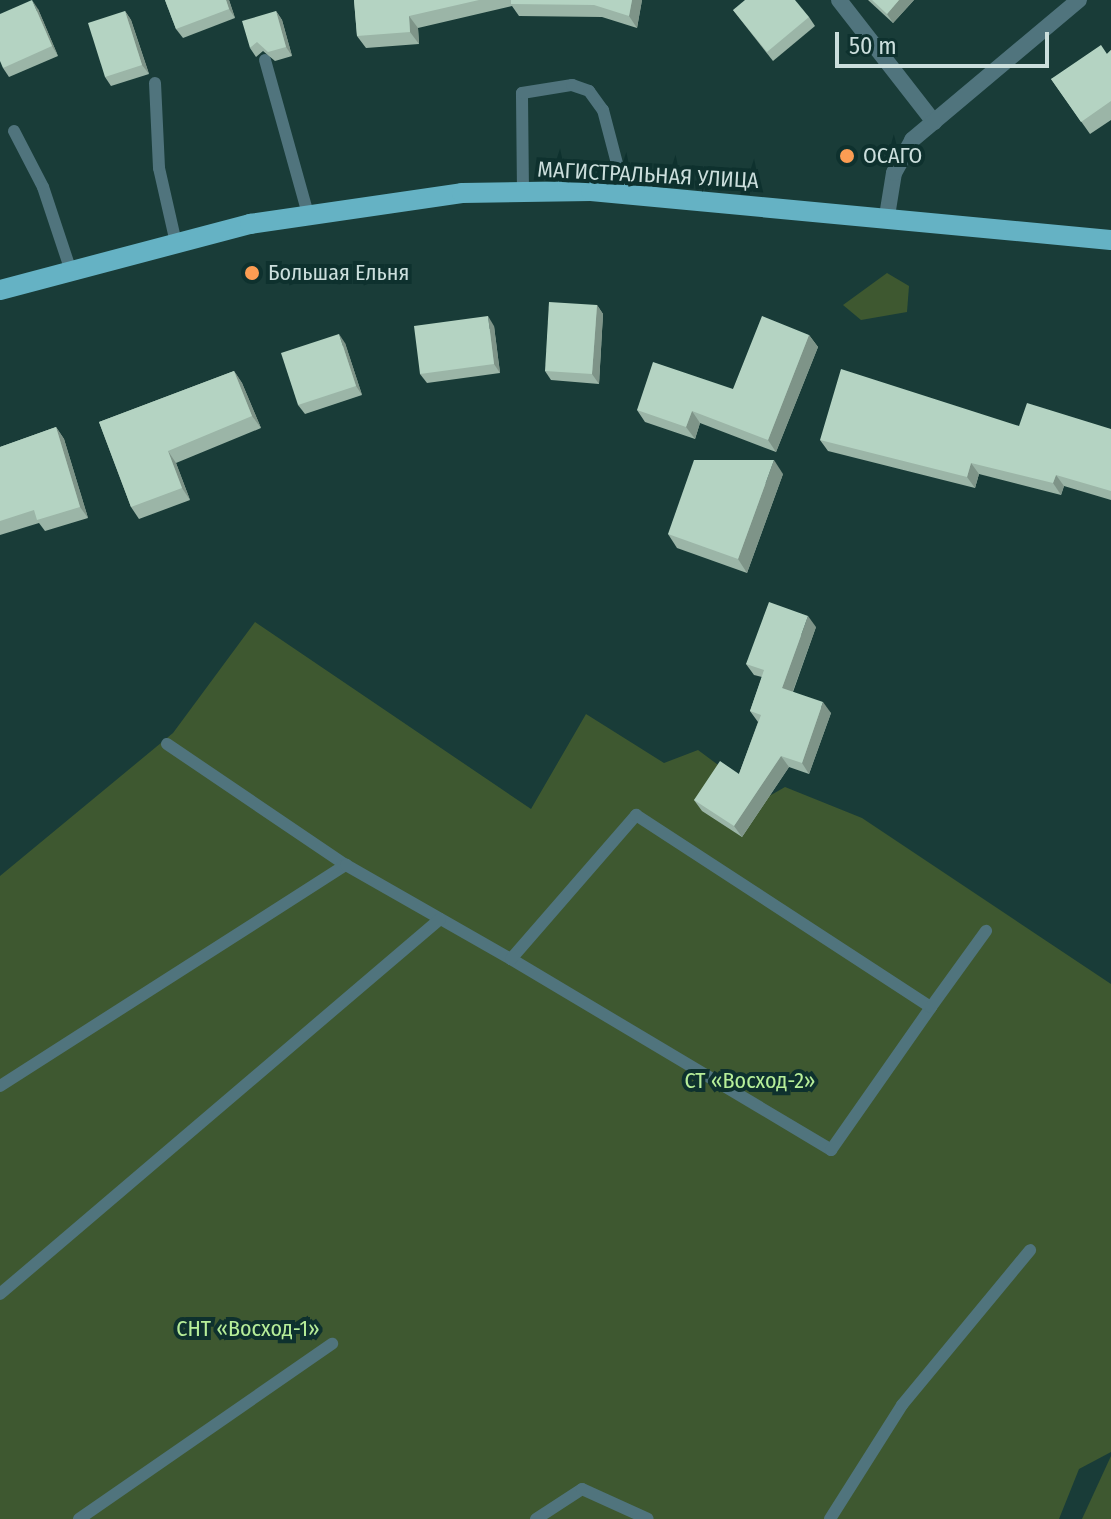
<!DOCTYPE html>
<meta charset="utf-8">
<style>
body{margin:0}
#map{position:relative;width:1111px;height:1519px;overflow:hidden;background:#193c38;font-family:"Fira Sans Condensed",sans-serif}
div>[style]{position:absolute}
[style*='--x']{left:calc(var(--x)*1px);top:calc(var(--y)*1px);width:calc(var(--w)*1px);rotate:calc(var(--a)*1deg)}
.green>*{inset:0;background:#3e5830}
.lane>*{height:12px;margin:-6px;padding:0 6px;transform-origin:6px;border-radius:6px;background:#50747d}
.street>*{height:16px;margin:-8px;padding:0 8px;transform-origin:8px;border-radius:8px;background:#50747d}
.primary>*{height:20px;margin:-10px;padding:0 10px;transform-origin:10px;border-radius:10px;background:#65b2c4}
.wall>*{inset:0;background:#9bb5a7}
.shaded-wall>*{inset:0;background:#7e9488}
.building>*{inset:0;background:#b4d3c2}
.dots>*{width:22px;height:22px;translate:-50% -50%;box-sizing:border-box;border:4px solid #0e312e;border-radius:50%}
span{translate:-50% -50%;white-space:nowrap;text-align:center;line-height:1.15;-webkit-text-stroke:8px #0e312e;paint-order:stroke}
.poi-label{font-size:22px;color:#cbdedc}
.left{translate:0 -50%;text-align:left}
.street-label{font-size:22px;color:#cbdedc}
.park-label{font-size:22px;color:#b7ee99}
.scale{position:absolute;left:835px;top:32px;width:214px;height:36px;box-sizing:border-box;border:4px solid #cbdedc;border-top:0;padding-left:10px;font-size:24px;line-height:28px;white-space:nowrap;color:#cbdedc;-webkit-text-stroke:6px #0e312e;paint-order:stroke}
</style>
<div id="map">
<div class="green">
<div style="clip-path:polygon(887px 273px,909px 286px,907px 312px,861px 320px,843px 305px)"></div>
<div style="clip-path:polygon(255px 622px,531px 809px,586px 714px,664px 763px,698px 750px,764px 799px,785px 787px,862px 818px,1111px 984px,1111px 1452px,1079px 1469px,1059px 1519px,0 1519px,0 876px,173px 733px)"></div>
<div style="clip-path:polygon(1111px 1456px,1111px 1519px,1082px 1519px)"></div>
</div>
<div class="lane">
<div style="--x:265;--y:60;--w:160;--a:74.4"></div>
<div style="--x:155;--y:83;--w:85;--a:87.3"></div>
<div style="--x:159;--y:168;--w:77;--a:77.2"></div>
<div style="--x:14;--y:131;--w:63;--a:62.6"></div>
<div style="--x:43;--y:187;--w:89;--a:71.6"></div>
<div style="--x:523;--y:192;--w:99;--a:-90.6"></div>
<div style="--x:522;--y:93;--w:51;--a:-9.1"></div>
<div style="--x:572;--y:85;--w:18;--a:19"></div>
<div style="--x:589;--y:91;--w:24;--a:54"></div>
<div style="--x:603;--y:110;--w:87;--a:75.3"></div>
<div style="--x:167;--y:744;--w:216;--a:34.1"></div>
<div style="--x:511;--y:959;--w:373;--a:30.8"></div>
<div style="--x:831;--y:1150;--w:174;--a:-55"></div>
<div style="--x:0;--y:1086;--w:411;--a:-32.6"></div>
<div style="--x:346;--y:865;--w:190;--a:29.7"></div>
<div style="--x:511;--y:959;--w:191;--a:-49"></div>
<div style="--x:636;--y:815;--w:352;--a:33.1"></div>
<div style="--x:931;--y:1007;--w:94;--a:-54.1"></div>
<div style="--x:0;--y:1294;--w:578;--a:-40.44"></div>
<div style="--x:79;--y:1519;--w:308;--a:-34.7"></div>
<div style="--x:536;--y:1519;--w:55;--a:-33.1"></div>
<div style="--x:582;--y:1489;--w:72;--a:24.4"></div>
<div style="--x:830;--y:1519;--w:135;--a:-57.7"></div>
<div style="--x:902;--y:1405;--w:201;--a:-50.4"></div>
</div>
<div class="street">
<div style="--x:839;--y:0;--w:155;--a:52.1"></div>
<div style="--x:887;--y:216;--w:44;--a:-80.8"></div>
<div style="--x:894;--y:173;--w:38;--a:-61"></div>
<div style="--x:912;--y:140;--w:218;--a:-40"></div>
</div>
<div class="primary">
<div style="--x:0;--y:290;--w:259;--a:-14.8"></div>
<div style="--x:250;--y:224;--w:214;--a:-8.3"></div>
<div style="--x:462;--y:193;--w:129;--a:-0.9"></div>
<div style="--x:591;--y:191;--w:522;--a:5.38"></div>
</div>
<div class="wall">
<div style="clip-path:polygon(165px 0,229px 0,235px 18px,183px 38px,176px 29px)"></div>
<div style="clip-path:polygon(354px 0,642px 0,637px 28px,602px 17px,519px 16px,512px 6px,418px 28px,419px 44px,366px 48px,357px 36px)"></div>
<div style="clip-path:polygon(868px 0,914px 0,893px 23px)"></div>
<div style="clip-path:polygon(38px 9px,58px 56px,9px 77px,3px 68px)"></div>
<div style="clip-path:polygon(733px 10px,809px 17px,815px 26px,773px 61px)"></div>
<div style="clip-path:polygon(125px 11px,131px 20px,149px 74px,111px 86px,105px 77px)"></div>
<div style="clip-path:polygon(276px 11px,282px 20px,292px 56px,275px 61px,263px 51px,256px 57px,250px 48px)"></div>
<div style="clip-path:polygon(1111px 50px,1111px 120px,1090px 134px,1051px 79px,1107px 54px)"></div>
<div style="clip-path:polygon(597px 305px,603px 314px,599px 384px,551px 380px,545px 371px)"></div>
<div style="clip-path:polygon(494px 326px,500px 373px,427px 383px,420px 374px)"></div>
<div style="clip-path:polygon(809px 335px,818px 347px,776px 452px,700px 423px,695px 439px,645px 422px,637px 410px,733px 389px)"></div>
<div style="clip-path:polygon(345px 343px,362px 395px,305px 414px,298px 405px)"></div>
<div style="clip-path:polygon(234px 371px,242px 383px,261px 428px,176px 463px,190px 500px,139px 519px,131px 507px,99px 422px)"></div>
<div style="clip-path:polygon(1019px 426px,1111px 429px,1111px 500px,1064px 486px,1061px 495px,979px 474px,975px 488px,828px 451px,820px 440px)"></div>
<div style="clip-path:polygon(56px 427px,64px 439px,88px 518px,45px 531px,39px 523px,0 535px,0 447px)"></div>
<div style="clip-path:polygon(783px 474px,747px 573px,677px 548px,668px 534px)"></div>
<div style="clip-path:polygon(816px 627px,793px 692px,831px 713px,809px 774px,789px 767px,742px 837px,702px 811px,694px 800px,739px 774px,758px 722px,750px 711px,762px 677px,754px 675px,746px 664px)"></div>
</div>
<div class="shaded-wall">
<div style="clip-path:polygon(32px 0,38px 9px,58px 56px,52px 46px)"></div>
<div style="clip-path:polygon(226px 0,229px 0,235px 18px,229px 9px)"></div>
<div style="clip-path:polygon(632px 0,642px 0,637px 28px,629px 16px)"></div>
<div style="clip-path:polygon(899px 0,914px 0,893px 23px,887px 14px)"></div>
<div style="clip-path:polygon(125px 11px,131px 20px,149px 74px,142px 65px)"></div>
<div style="clip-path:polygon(276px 11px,282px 20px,292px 56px,286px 47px)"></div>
<div style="clip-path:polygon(409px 16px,418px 28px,419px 44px,410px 32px)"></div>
<div style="clip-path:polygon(597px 305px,603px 314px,599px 384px,592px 374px)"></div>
<div style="clip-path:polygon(488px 316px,494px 326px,500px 373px,494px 364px)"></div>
<div style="clip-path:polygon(339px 334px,345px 343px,362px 395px,356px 386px)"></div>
<div style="clip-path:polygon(809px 335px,818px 347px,776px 452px,768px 440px)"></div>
<div style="clip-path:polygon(234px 371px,242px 383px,261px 428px,252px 416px)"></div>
<div style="clip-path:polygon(692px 411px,700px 423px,695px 439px,686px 427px)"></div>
<div style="clip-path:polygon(56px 427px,64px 439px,88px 518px,80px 507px)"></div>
<div style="clip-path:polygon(168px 451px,176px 463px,190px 500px,182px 488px)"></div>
<div style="clip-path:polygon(774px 460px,783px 474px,747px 573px,738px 559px)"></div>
<div style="clip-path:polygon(971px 463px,979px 474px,975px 488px,967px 477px)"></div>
<div style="clip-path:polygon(1056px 475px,1064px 486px,1061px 495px,1053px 483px)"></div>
<div style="clip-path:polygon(808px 616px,816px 627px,790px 699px,782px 688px)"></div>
<div style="clip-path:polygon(823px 702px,831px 713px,809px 774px,802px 763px)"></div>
<div style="clip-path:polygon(781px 756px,789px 767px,742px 837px,734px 826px)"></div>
</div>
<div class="building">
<div style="clip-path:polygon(32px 0,52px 46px,3px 68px,0 61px,0 14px)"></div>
<div style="clip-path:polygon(165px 0,226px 0,229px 9px,176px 29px)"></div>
<div style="clip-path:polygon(354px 0,479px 0,409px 16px,410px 32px,357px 36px)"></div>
<div style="clip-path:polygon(511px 0,632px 0,629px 16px,594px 5px,511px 4px)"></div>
<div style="clip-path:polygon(745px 0,795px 0,809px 17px,767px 52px,733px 10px)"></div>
<div style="clip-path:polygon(872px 0,899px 0,887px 14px)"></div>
<div style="clip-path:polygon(125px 11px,142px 65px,105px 77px,88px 23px)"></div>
<div style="clip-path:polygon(276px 11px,286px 47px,268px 52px,257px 42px,250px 48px,242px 21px)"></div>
<div style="clip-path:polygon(1101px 45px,1107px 54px,1111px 50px,1111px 101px,1081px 122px,1051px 79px)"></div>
<div style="clip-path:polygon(549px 302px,597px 305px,592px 374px,545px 371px)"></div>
<div style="clip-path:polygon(488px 316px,494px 364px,420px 374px,414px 326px)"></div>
<div style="clip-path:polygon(762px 316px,809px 335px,768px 440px,692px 411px,686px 427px,637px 410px,653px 362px,733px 389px)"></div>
<div style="clip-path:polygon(339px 334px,356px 386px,298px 405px,281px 353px)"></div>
<div style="clip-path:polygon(841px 369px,1019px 426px,1027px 403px,1111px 429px,1111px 491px,1056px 475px,1053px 483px,971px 463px,967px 477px,820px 440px)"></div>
<div style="clip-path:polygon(234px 371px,252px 416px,168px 451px,182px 488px,131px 507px,99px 422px)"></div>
<div style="clip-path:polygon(56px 427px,80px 507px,37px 520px,34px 510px,0 521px,0 447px)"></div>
<div style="clip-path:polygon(694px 460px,774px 460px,738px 559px,668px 534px)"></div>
<div style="clip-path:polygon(769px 602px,808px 616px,782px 688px,823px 702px,802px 763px,781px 756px,734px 826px,694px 800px,720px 761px,739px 774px,761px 715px,750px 711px,764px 670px,746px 664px)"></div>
</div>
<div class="dots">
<div style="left:847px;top:156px;background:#fc9d53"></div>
<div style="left:252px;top:273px;background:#fc9d53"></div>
</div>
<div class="poi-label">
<span class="left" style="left:863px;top:156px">ОСАГО</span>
<span class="left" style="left:268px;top:273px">Большая Ельня</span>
</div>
<div class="street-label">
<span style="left:648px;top:175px;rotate:3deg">МАГИСТРАЛЬНАЯ УЛИЦА</span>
</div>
<div class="park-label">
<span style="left:750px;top:1081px">СТ «Восход-2»</span>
<span style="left:248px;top:1329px">СНТ «Восход-1»</span>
</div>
<div class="scale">50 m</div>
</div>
